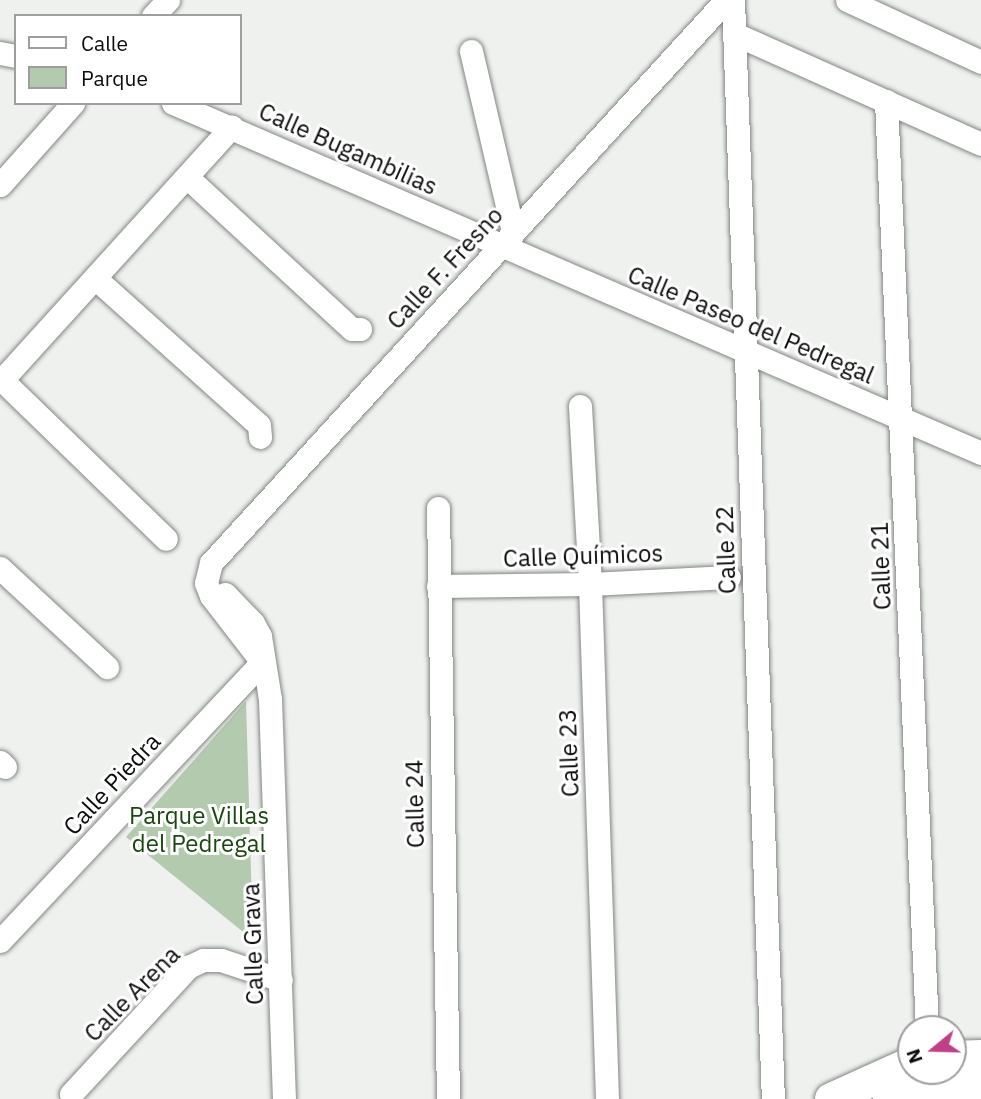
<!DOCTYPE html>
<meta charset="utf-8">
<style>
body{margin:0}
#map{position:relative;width:981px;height:1099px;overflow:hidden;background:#eef1ed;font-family:"IBM Plex Sans",sans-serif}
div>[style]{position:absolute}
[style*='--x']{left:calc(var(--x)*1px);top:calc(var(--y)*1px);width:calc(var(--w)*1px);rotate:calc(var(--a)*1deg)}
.green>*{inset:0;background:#b3caae}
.roads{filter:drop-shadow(0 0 2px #838783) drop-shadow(0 0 2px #838783)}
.street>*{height:23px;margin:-11.5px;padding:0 11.5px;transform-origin:11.5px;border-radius:11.5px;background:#fff}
.secondary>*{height:32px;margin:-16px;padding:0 16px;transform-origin:16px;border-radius:16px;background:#fff}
span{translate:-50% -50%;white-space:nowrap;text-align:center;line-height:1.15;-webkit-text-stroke:6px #fff;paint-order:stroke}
.street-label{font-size:24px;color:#0b0c0b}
.park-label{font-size:24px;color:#1a4810}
.legend{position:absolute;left:14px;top:14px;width:228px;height:91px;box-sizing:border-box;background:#fff;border:2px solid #9d9e9d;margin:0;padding:9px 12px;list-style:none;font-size:21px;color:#0b0c0b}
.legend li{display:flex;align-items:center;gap:14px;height:35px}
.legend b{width:35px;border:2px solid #9d9e9d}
.north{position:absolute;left:897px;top:1015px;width:70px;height:70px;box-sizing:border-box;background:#fff;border:2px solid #9d9e9d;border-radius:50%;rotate:251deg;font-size:19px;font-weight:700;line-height:28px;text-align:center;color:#0b0c0b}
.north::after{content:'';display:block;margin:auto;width:24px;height:32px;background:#c13f87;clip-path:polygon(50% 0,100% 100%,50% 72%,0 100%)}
</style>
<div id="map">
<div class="green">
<div style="clip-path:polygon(246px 701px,253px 940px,126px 837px)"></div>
</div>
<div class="roads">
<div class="street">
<div style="--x:733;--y:0;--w:1100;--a:87.92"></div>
<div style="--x:847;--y:0;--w:148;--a:24.8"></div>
<div style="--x:153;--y:16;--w:22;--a:-47"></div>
<div style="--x:735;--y:34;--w:269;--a:24.1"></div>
<div style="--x:471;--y:51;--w:186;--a:76.9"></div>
<div style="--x:0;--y:53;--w:16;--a:11"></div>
<div style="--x:886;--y:101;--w:929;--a:87.47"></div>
<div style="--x:173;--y:103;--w:881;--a:23.42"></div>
<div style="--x:187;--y:177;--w:224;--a:42.7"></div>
<div style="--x:352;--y:329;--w:8;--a:0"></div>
<div style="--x:0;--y:185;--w:110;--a:-48.3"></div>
<div style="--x:95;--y:278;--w:220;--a:41.9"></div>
<div style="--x:259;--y:425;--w:12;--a:85"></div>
<div style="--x:2;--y:380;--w:228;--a:44.1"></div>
<div style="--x:0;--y:382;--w:345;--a:-47.8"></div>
<div style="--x:580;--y:406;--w:178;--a:86.8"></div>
<div style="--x:590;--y:584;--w:515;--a:88.11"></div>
<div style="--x:438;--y:508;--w:591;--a:89.03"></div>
<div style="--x:0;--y:568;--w:146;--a:42.8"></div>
<div style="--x:438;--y:586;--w:152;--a:-0.8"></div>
<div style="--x:590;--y:584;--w:139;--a:-2.9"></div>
<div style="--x:225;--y:594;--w:40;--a:46"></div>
<div style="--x:253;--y:623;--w:15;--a:62"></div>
<div style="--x:260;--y:636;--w:64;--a:81"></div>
<div style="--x:270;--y:699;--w:400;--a:88"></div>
<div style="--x:262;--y:662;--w:83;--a:-127.7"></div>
<div style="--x:211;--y:596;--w:14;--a:-111"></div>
<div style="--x:206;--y:583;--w:21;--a:-76"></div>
<div style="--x:211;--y:563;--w:763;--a:-47.55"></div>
<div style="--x:0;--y:762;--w:7;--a:45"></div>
<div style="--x:0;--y:941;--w:383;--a:-46.8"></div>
<div style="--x:71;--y:1094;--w:173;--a:-47.3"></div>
<div style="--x:188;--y:967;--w:17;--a:-25"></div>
<div style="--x:203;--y:960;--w:18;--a:0"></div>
<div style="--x:221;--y:960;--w:63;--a:18.4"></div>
</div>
<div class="secondary">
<div style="--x:953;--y:1057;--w:28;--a:-2"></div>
<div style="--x:831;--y:1099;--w:88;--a:-24.2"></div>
<div style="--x:889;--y:1099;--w:45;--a:-20.9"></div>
<div style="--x:931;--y:1083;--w:50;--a:0"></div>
</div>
</div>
<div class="street-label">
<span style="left:348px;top:149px;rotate:24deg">Calle Bugambilias</span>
<span style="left:445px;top:268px;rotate:-47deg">Calle F. Fresno</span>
<span style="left:751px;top:325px;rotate:23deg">Calle Paseo del Pedregal</span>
<span style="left:726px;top:550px;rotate:-92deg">Calle 22</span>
<span style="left:583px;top:556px;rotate:-2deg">Calle Químicos</span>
<span style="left:881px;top:566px;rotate:-92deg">Calle 21</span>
<span style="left:569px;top:753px;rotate:-92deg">Calle 23</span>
<span style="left:112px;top:784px;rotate:-47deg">Calle Piedra</span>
<span style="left:415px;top:804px;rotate:-91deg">Calle 24</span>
<span style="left:253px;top:944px;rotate:-92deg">Calle Grava</span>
<span style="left:132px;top:994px;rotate:-45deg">Calle Arena</span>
</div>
<div class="park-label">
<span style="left:199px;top:830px">Parque Villas<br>del Pedregal</span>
</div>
<ul class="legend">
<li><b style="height:9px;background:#fff"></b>Calle</li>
<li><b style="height:19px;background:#b3caae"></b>Parque</li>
</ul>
<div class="north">N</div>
</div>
